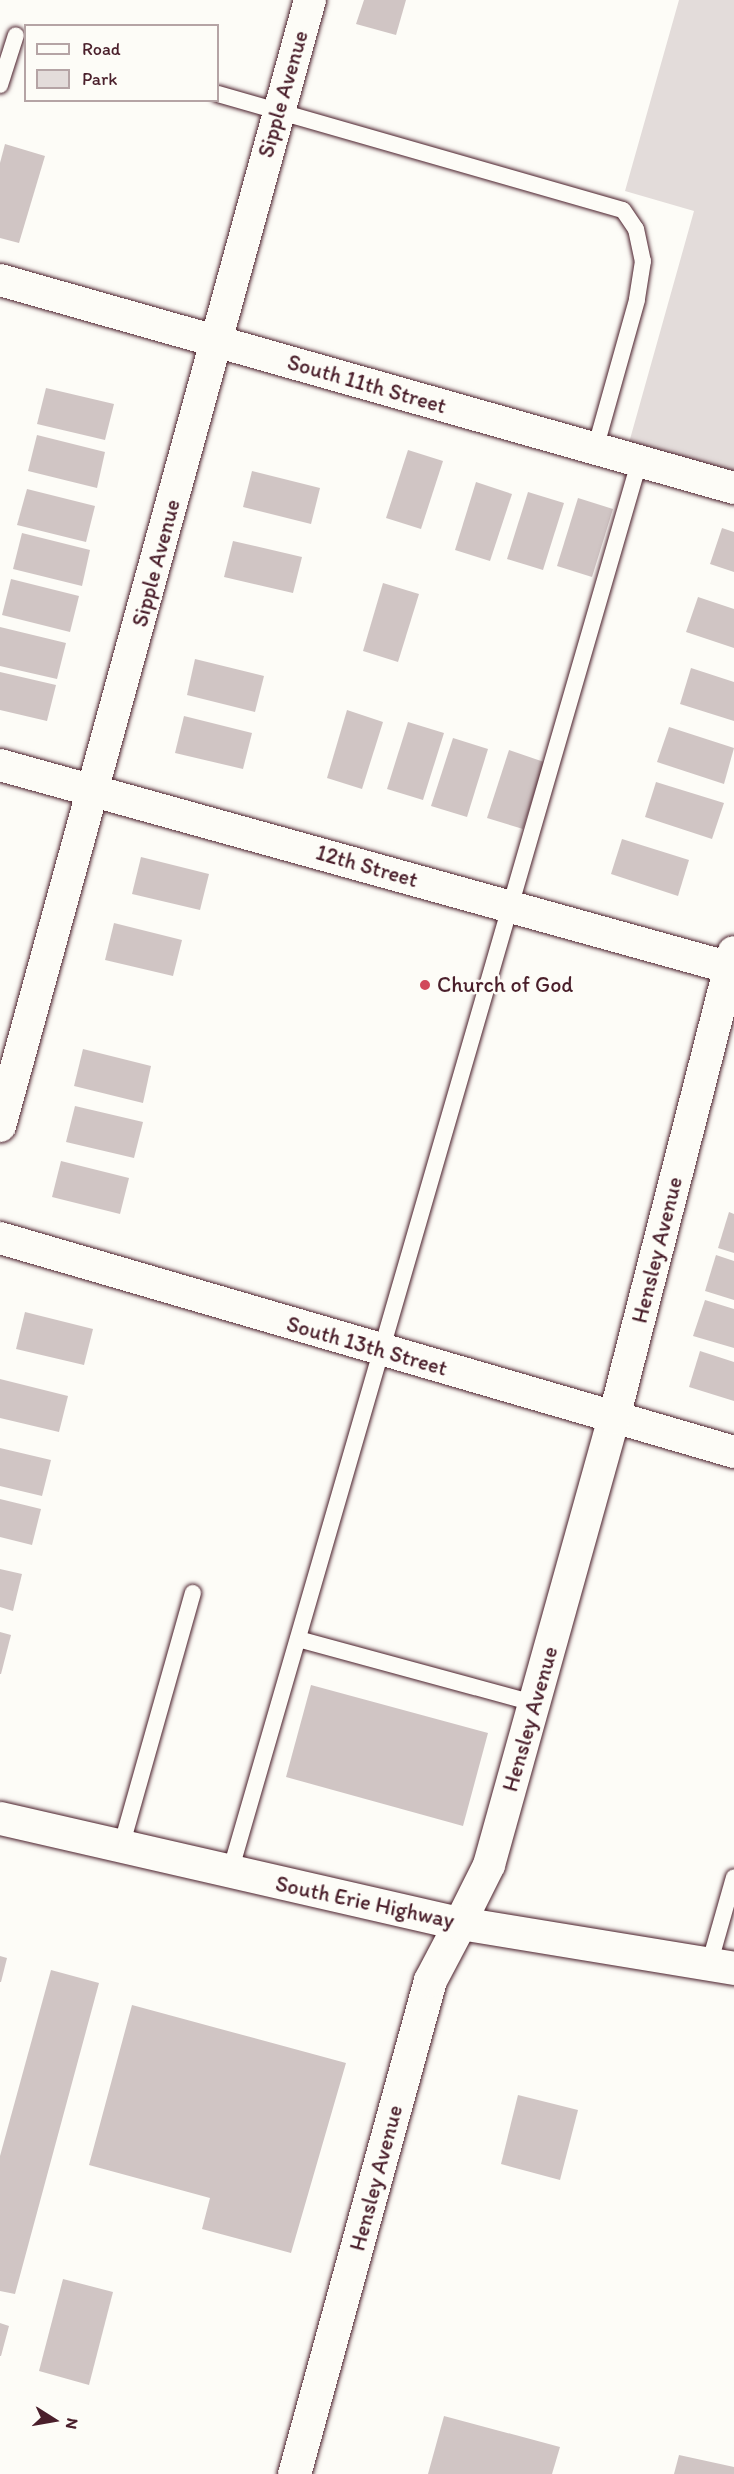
<!DOCTYPE html>
<style>
body{margin:0}
#map{position:relative;width:734px;height:2474px;overflow:hidden;background:#fdfcf7;font-family:Itim,sans-serif}
div>[style]{position:absolute}
[style*='--x']{left:calc(var(--x)*1px);top:calc(var(--y)*1px);width:calc(var(--w)*1px);rotate:calc(var(--a)*1deg)}
.green>*{inset:0;background:#e3dcda}
.building>*{inset:0;background:#d0c5c4}
.roads{filter:drop-shadow(0 0 2px #4a1f2b) drop-shadow(0 0 2px #4a1f2b)}
.lane>*{height:16px;margin:-8px;padding:0 8px;transform-origin:8px;border-radius:8px;background:#fdfcf7}
.street>*{height:32px;margin:-16px;padding:0 16px;transform-origin:16px;border-radius:16px;background:#fdfcf7}
.secondary>*{height:33px;margin:-16.5px;padding:0 16.5px;transform-origin:16.5px;border-radius:16.5px;background:#fdfcf7}
.primary>*{height:33px;margin:-16.5px;padding:0 16.5px;transform-origin:16.5px;border-radius:16.5px;background:#fdfcf7}
.dots>*{width:16px;height:16px;translate:-50% -50%;box-sizing:border-box;border:3px solid #fdfcf7;border-radius:50%}
span{translate:-50% -50%;white-space:nowrap;text-align:center;line-height:1.15;-webkit-text-stroke:5px #fdfcf7;paint-order:stroke}
.street-label{font-size:22px;color:#4a1f2b}
.poi-label{font-size:22px;color:#4a1f2b}
.left{translate:0 -50%;text-align:left}
.legend{position:absolute;left:24px;top:24px;width:195px;height:78px;box-sizing:border-box;background:#fdfcf7;border:2px solid #b5a4a5;margin:0;padding:8px 10px;list-style:none;font-size:18px;color:#4a1f2b}
.legend li{display:flex;align-items:center;gap:12px;height:30px}
.legend b{width:30px;border:2px solid #b5a4a5}
.north{position:absolute;left:24px;top:2390px;width:60px;height:60px;-webkit-text-stroke:4px #fdfcf7;paint-order:stroke;rotate:101deg;font-size:16px;font-weight:700;line-height:24px;text-align:center;color:#4a1f2b}
.north::after{content:'';display:block;margin:auto;width:21px;height:27px;background:#4a1f2b;clip-path:polygon(50% 0,100% 100%,50% 72%,0 100%)}
</style>
<div id="map">
<div class="green">
<div style="clip-path:polygon(679px 0,734px 0,734px 488px,625px 457px,694px 211px,625px 191px)"></div>
</div>
<div class="building">
<div style="clip-path:polygon(364px 0,406px 0,396px 35px,356px 24px)"></div>
<div style="clip-path:polygon(5px 144px,45px 156px,19px 243px,0 238px,0 163px)"></div>
<div style="clip-path:polygon(46px 388px,114px 404px,105px 440px,37px 424px)"></div>
<div style="clip-path:polygon(37px 435px,105px 452px,97px 488px,28px 471px)"></div>
<div style="clip-path:polygon(408px 450px,443px 461px,421px 529px,386px 518px)"></div>
<div style="clip-path:polygon(252px 471px,320px 488px,311px 524px,243px 507px)"></div>
<div style="clip-path:polygon(476px 482px,512px 494px,490px 561px,455px 550px)"></div>
<div style="clip-path:polygon(27px 489px,95px 506px,86px 542px,17px 525px)"></div>
<div style="clip-path:polygon(528px 492px,564px 503px,543px 570px,507px 559px)"></div>
<div style="clip-path:polygon(578px 498px,613px 509px,592px 577px,557px 566px)"></div>
<div style="clip-path:polygon(722px 528px,734px 532px,734px 572px,710px 564px)"></div>
<div style="clip-path:polygon(22px 533px,90px 550px,82px 586px,13px 569px)"></div>
<div style="clip-path:polygon(233px 541px,302px 557px,293px 593px,224px 577px)"></div>
<div style="clip-path:polygon(11px 579px,79px 596px,70px 632px,2px 615px)"></div>
<div style="clip-path:polygon(383px 583px,419px 594px,398px 662px,363px 651px)"></div>
<div style="clip-path:polygon(698px 597px,734px 609px,734px 648px,686px 632px)"></div>
<div style="clip-path:polygon(0 627px,66px 643px,57px 679px,0 666px)"></div>
<div style="clip-path:polygon(195px 659px,264px 676px,255px 712px,187px 695px)"></div>
<div style="clip-path:polygon(691px 668px,734px 682px,734px 721px,680px 704px)"></div>
<div style="clip-path:polygon(0 672px,56px 685px,47px 721px,0 710px)"></div>
<div style="clip-path:polygon(347px 710px,383px 722px,362px 789px,327px 778px)"></div>
<div style="clip-path:polygon(184px 716px,252px 733px,243px 769px,175px 753px)"></div>
<div style="clip-path:polygon(408px 722px,444px 733px,423px 800px,387px 789px)"></div>
<div style="clip-path:polygon(669px 727px,734px 748px,724px 784px,657px 762px)"></div>
<div style="clip-path:polygon(453px 738px,488px 749px,467px 817px,431px 806px)"></div>
<div style="clip-path:polygon(509px 750px,544px 762px,523px 829px,487px 818px)"></div>
<div style="clip-path:polygon(656px 782px,724px 803px,712px 839px,645px 817px)"></div>
<div style="clip-path:polygon(622px 839px,689px 860px,678px 896px,611px 874px)"></div>
<div style="clip-path:polygon(141px 857px,209px 874px,200px 910px,132px 894px)"></div>
<div style="clip-path:polygon(114px 923px,182px 940px,173px 976px,105px 960px)"></div>
<div style="clip-path:polygon(83px 1049px,151px 1066px,143px 1103px,74px 1086px)"></div>
<div style="clip-path:polygon(75px 1106px,143px 1122px,134px 1158px,66px 1142px)"></div>
<div style="clip-path:polygon(61px 1161px,129px 1178px,120px 1214px,52px 1197px)"></div>
<div style="clip-path:polygon(729px 1212px,734px 1214px,734px 1253px,718px 1248px)"></div>
<div style="clip-path:polygon(716px 1255px,734px 1261px,734px 1300px,705px 1291px)"></div>
<div style="clip-path:polygon(705px 1300px,734px 1309px,734px 1348px,693px 1336px)"></div>
<div style="clip-path:polygon(25px 1312px,93px 1329px,84px 1365px,16px 1349px)"></div>
<div style="clip-path:polygon(700px 1351px,734px 1362px,734px 1401px,689px 1387px)"></div>
<div style="clip-path:polygon(0 1379px,68px 1396px,59px 1432px,0 1418px)"></div>
<div style="clip-path:polygon(0 1448px,51px 1460px,42px 1496px,0 1486px)"></div>
<div style="clip-path:polygon(0 1499px,41px 1509px,32px 1545px,0 1537px)"></div>
<div style="clip-path:polygon(0 1569px,22px 1574px,13px 1611px,0 1607px)"></div>
<div style="clip-path:polygon(0 1632px,11px 1635px,1px 1674px,0 1674px)"></div>
<div style="clip-path:polygon(311px 1685px,488px 1733px,463px 1826px,286px 1777px)"></div>
<div style="clip-path:polygon(0 1956px,7px 1958px,1px 1982px,0 1982px)"></div>
<div style="clip-path:polygon(51px 1970px,99px 1983px,15px 2294px,0 2291px,0 2156px)"></div>
<div style="clip-path:polygon(132px 2005px,346px 2063px,291px 2253px,202px 2229px,210px 2198px,89px 2165px)"></div>
<div style="clip-path:polygon(518px 2095px,578px 2110px,560px 2180px,501px 2164px)"></div>
<div style="clip-path:polygon(63px 2279px,113px 2292px,89px 2385px,39px 2371px)"></div>
<div style="clip-path:polygon(0 2323px,9px 2326px,1px 2356px,0 2356px)"></div>
<div style="clip-path:polygon(444px 2416px,560px 2447px,552px 2474px,428px 2474px)"></div>
<div style="clip-path:polygon(679px 2455px,734px 2467px,734px 2474px,674px 2474px)"></div>
</div>
<div class="roads">
<div class="lane">
<div style="--x:0;--y:85;--w:52;--a:-72.3"></div>
<div style="--x:218;--y:94;--w:421;--a:16"></div>
<div style="--x:623;--y:210;--w:23;--a:56"></div>
<div style="--x:636;--y:229;--w:33;--a:78"></div>
<div style="--x:643;--y:261;--w:39;--a:99"></div>
<div style="--x:637;--y:300;--w:155;--a:105.7"></div>
<div style="--x:298;--y:1639;--w:245;--a:15.2"></div>
<div style="--x:121;--y:1847;--w:264;--a:-74.2"></div>
<div style="--x:230;--y:1872;--w:1468;--a:-73.82"></div>
<div style="--x:709;--y:1965;--w:91;--a:-74.1"></div>
</div>
<div class="street">
<div style="--x:0;--y:280;--w:763;--a:15.82"></div>
<div style="--x:0;--y:765;--w:762;--a:15.53"></div>
<div style="--x:0;--y:1126;--w:1168;--a:-74.61"></div>
<div style="--x:0;--y:1238;--w:765;--a:16.25"></div>
<div style="--x:460;--y:1923;--w:65;--a:-63.4"></div>
<div style="--x:489;--y:1865;--w:464;--a:-74.4"></div>
<div style="--x:614;--y:1418;--w:481;--a:-75.6"></div>
</div>
<div class="secondary">
<div style="--x:294;--y:2474;--w:512;--a:-74.61"></div>
<div style="--x:430;--y:1980;--w:64;--a:-62.2"></div>
</div>
<div class="primary">
<div style="--x:0;--y:1818;--w:472;--a:12.9"></div>
<div style="--x:460;--y:1923;--w:278;--a:9.3"></div>
</div>
</div>
<div class="dots">
<div style="left:425px;top:985px;background:#d1495b"></div>
</div>
<div class="street-label">
<span style="left:283px;top:94px;rotate:-74deg">Sipple Avenue</span>
<span style="left:367px;top:384px;rotate:16deg">South 11th Street</span>
<span style="left:156px;top:563px;rotate:-75deg">Sipple Avenue</span>
<span style="left:367px;top:866px;rotate:16deg">12th Street</span>
<span style="left:657px;top:1250px;rotate:-76deg">Hensley Avenue</span>
<span style="left:367px;top:1346px;rotate:16deg">South 13th Street</span>
<span style="left:530px;top:1719px;rotate:-74deg">Hensley Avenue</span>
<span style="left:365px;top:1902px;rotate:12deg">South Erie Highway</span>
<span style="left:376px;top:2178px;rotate:-75deg">Hensley Avenue</span>
</div>
<div class="poi-label">
<span class="left" style="left:437px;top:985px">Church of God</span>
</div>
<ul class="legend">
<li><b style="height:8px;background:#fdfcf7"></b>Road</li>
<li><b style="height:16px;background:#e3dcda"></b>Park</li>
</ul>
<div class="north">N</div>
</div>
